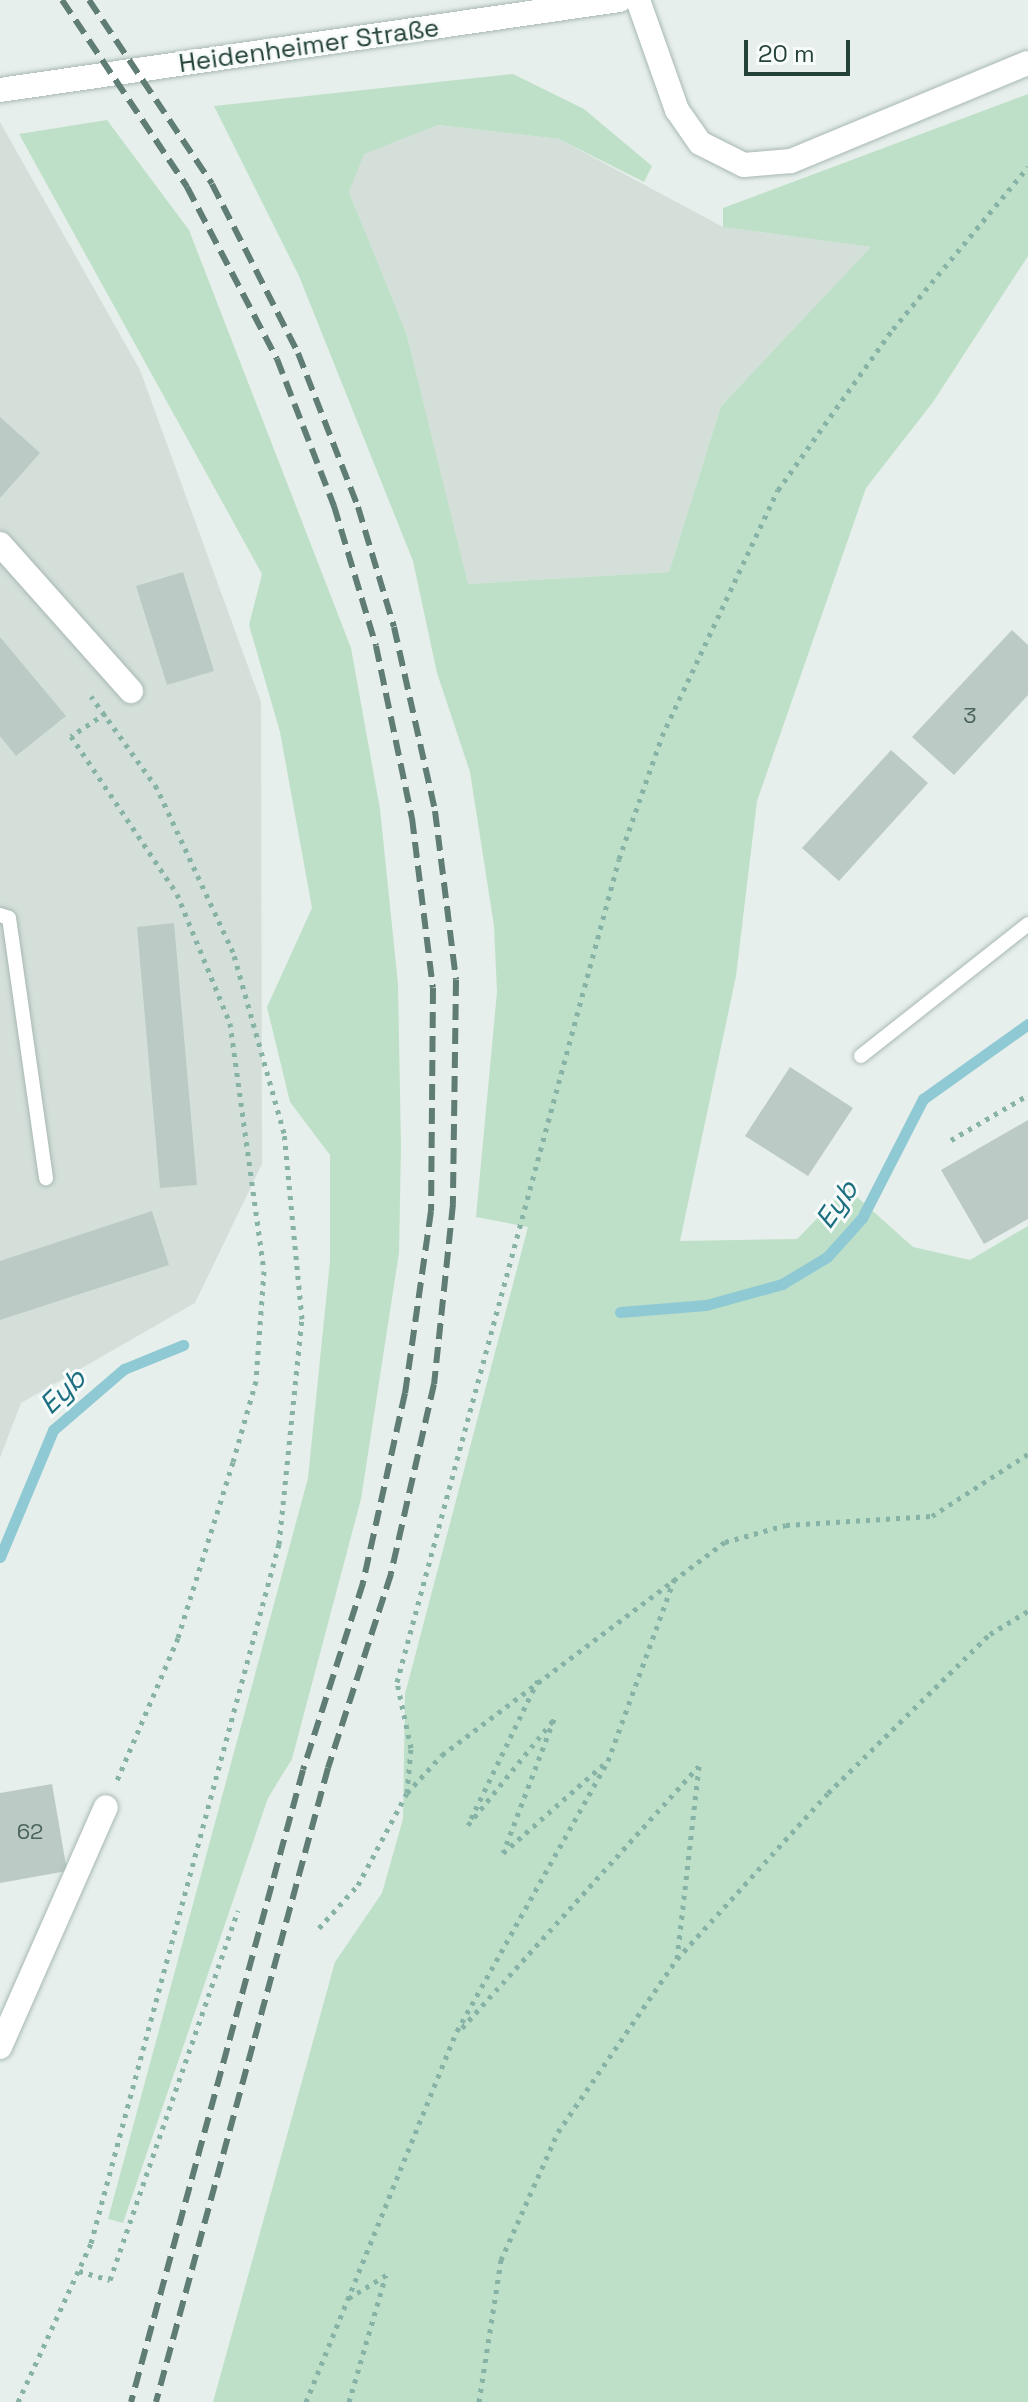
<!DOCTYPE html>
<meta charset="utf-8">
<style>
body{margin:0}
#map{position:relative;width:1028px;height:2402px;overflow:hidden;background:#e6efeb;font-family:"Space Grotesk",sans-serif}
div>[style]{position:absolute}
[style*='--x']{left:calc(var(--x)*1px);top:calc(var(--y)*1px);width:calc(var(--w)*1px);rotate:calc(var(--a)*1deg)}
.built>*{inset:0;background:#d4dfda}
.green>*{inset:0;background:#bfe0c8}
.stream>*{height:11px;margin:-5.5px;padding:0 5.5px;transform-origin:5.5px;border-radius:5.5px;background:#8ec9d4}
.building>*{inset:0;background:#bbcac4}
.path>*{height:5px;margin-top:-2.5px;transform-origin:0;background:repeating-linear-gradient(90deg,#86b3a5 0 4px,transparent 0 10px)}
.roads{filter:drop-shadow(0 0 2px #a8b8b2) drop-shadow(0 0 2px #a8b8b2)}
.lane>*{height:14px;margin:-7px;padding:0 7px;transform-origin:7px;border-radius:7px;background:#fff}
.street>*{height:24px;margin:-12px;padding:0 12px;transform-origin:12px;border-radius:12px;background:#fff}
.secondary>*{height:24px;margin:-12px;padding:0 12px;transform-origin:12px;border-radius:12px;background:#fff}
.rail>*{height:6px;margin-top:-3px;transform-origin:0;background:repeating-linear-gradient(90deg,#5f7d75 0 16px,transparent 0 24px)}
span{translate:-50% -50%;white-space:nowrap;text-align:center;line-height:1.15;-webkit-text-stroke:6px #f7fbf9;paint-order:stroke}
.number-label{font-size:22px;color:#4a645c}
.number-label span{-webkit-text-stroke-width:0}
.street-label{font-size:26px;color:#24423a}
.water-label{font-size:28px;color:#1c6f80;font-style:italic}
.scale{position:absolute;left:744px;top:40px;width:106px;height:36px;box-sizing:border-box;border:4px solid #24423a;border-top:0;padding-left:10px;font-size:24px;line-height:28px;white-space:nowrap;color:#24423a;-webkit-text-stroke:6px #f7fbf9;paint-order:stroke}
</style>
<div id="map">
<div class="built">
<div style="clip-path:polygon(0 122px,140px 370px,261px 702px,262px 1164px,195px 1303px,21px 1403px,0 1458px)"></div>
<div style="clip-path:polygon(438px 125px,559px 139px,723px 227px,872px 247px,721px 406px,669px 572px,467px 584px,406px 332px,349px 192px,363px 154px)"></div>
</div>
<div class="green">
<div style="clip-path:polygon(513px 74px,584px 109px,652px 166px,644px 182px,559px 139px,438px 125px,364px 154px,349px 192px,406px 332px,468px 584px,669px 572px,721px 406px,871px 247px,723px 227px,723px 208px,1028px 94px,1028px 256px,933px 402px,866px 488px,757px 801px,736px 976px,680px 1241px,797px 1239px,847px 1188px,913px 1247px,970px 1260px,1028px 1226px,1028px 2402px,213px 2402px,335px 1962px,382px 1893px,403px 1819px,405px 1694px,528px 1227px,476px 1217px,497px 992px,494px 926px,470px 772px,437px 673px,413px 561px,299px 276px,214px 106px)"></div>
<div style="clip-path:polygon(107px 120px,189px 230px,351px 648px,380px 809px,398px 984px,401px 1147px,399px 1253px,361px 1499px,292px 1759px,268px 1798px,123px 2223px,108px 2219px,308px 1478px,330px 1261px,330px 1155px,290px 1102px,267px 1007px,312px 908px,280px 732px,249px 625px,262px 574px,19px 134px)"></div>
</div>
<div class="stream">
<div style="--x:620;--y:1312;--w:86;--a:-4.7"></div>
<div style="--x:706;--y:1305;--w:79;--a:-15.4"></div>
<div style="--x:782;--y:1284;--w:52;--a:-31"></div>
<div style="--x:827;--y:1257;--w:52;--a:-48.1"></div>
<div style="--x:862;--y:1218;--w:134;--a:-62.9"></div>
<div style="--x:923;--y:1099;--w:129;--a:-35.5"></div>
<div style="--x:0;--y:1557;--w:138;--a:-67.3"></div>
<div style="--x:53;--y:1430;--w:94;--a:-40.7"></div>
<div style="--x:124;--y:1369;--w:64;--a:-22.1"></div>
</div>
<div class="building">
<div style="clip-path:polygon(0 417px,40px 453px,0 498px)"></div>
<div style="clip-path:polygon(183px 572px,214px 671px,167px 685px,136px 586px)"></div>
<div style="clip-path:polygon(1012px 630px,1028px 645px,1028px 695px,954px 775px,912px 737px)"></div>
<div style="clip-path:polygon(0 637px,66px 716px,16px 756px,0 736px)"></div>
<div style="clip-path:polygon(891px 750px,928px 783px,839px 881px,802px 848px)"></div>
<div style="clip-path:polygon(174px 923px,197px 1185px,160px 1188px,137px 927px)"></div>
<div style="clip-path:polygon(790px 1067px,853px 1108px,808px 1176px,745px 1136px)"></div>
<div style="clip-path:polygon(1028px 1120px,1028px 1219px,984px 1244px,941px 1170px)"></div>
<div style="clip-path:polygon(152px 1211px,169px 1265px,0 1320px,0 1261px)"></div>
<div style="clip-path:polygon(52px 1784px,67px 1871px,0 1883px,0 1793px)"></div>
</div>
<div class="path">
<div style="--x:106;--y:713;--w:42;--a:146.7"></div>
<div style="--x:71;--y:736;--w:190;--a:56.1"></div>
<div style="--x:177;--y:894;--w:139;--a:67.7"></div>
<div style="--x:230;--y:1023;--w:250;--a:82.2"></div>
<div style="--x:264;--y:1271;--w:110;--a:94.2"></div>
<div style="--x:256;--y:1381;--w:84;--a:105.9"></div>
<div style="--x:233;--y:1462;--w:184;--a:107.4"></div>
<div style="--x:178;--y:1638;--w:158;--a:113.2"></div>
<div style="--x:951;--y:1140;--w:89;--a:-30.3"></div>
<div style="--x:538;--y:1680;--w:161;--a:115.8"></div>
<div style="--x:468;--y:1825;--w:136;--a:-50.9"></div>
<div style="--x:554;--y:1719;--w:143;--a:110.8"></div>
<div style="--x:503;--y:1853;--w:136;--a:-41.4"></div>
<div style="--x:407;--y:1793;--w:45;--a:-84.9"></div>
<div style="--x:411;--y:1748;--w:67;--a:-102"></div>
<div style="--x:397;--y:1682;--w:852;--a:-74.9"></div>
<div style="--x:619;--y:859;--w:130;--a:-70.7"></div>
<div style="--x:662;--y:736;--w:272;--a:-64.8"></div>
<div style="--x:778;--y:490;--w:198;--a:-54.5"></div>
<div style="--x:893;--y:329;--w:211;--a:-50.2"></div>
<div style="--x:319;--y:1928;--w:58;--a:-47.8"></div>
<div style="--x:358;--y:1885;--w:104;--a:-62"></div>
<div style="--x:407;--y:1793;--w:52;--a:-47.4"></div>
<div style="--x:442;--y:1755;--w:354;--a:-37"></div>
<div style="--x:725;--y:1542;--w:63;--a:-15.6"></div>
<div style="--x:786;--y:1525;--w:146;--a:-3.5"></div>
<div style="--x:932;--y:1516;--w:114;--a:-32.9"></div>
<div style="--x:462;--y:2028;--w:353;--a:-47.9"></div>
<div style="--x:699;--y:1766;--w:194;--a:96.5"></div>
<div style="--x:79;--y:2271;--w:32;--a:16"></div>
<div style="--x:110;--y:2280;--w:391;--a:-70.9"></div>
<div style="--x:18;--y:2402;--w:175;--a:-65.3"></div>
<div style="--x:91;--y:2243;--w:724;--a:-74.95"></div>
<div style="--x:279;--y:1544;--w:226;--a:-84.2"></div>
<div style="--x:302;--y:1319;--w:187;--a:-95.5"></div>
<div style="--x:284;--y:1133;--w:188;--a:-105.7"></div>
<div style="--x:233;--y:952;--w:181;--a:-114.9"></div>
<div style="--x:157;--y:788;--w:113;--a:-125.7"></div>
<div style="--x:306;--y:2402;--w:401;--a:-67.9"></div>
<div style="--x:457;--y:2031;--w:309;--a:-60.8"></div>
<div style="--x:608;--y:1761;--w:196;--a:-70"></div>
<div style="--x:349;--y:2402;--w:132;--a:-73.8"></div>
<div style="--x:386;--y:2275;--w:44;--a:148.1"></div>
<div style="--x:479;--y:2402;--w:144;--a:-81.2"></div>
<div style="--x:501;--y:2260;--w:140;--a:-66"></div>
<div style="--x:558;--y:2132;--w:210;--a:-55.5"></div>
<div style="--x:677;--y:1959;--w:224;--a:-47.7"></div>
<div style="--x:828;--y:1793;--w:227;--a:-44.5"></div>
<div style="--x:990;--y:1634;--w:44;--a:-31.2"></div>
</div>
<div class="roads">
<div class="lane">
<div style="--x:0;--y:915;--w:9;--a:18"></div>
<div style="--x:9;--y:918;--w:263;--a:81.9"></div>
<div style="--x:861;--y:1056;--w:213;--a:-38.3"></div>
</div>
<div class="street">
<div style="--x:638;--y:0;--w:117;--a:70.5"></div>
<div style="--x:677;--y:110;--w:40;--a:55.1"></div>
<div style="--x:700;--y:143;--w:49;--a:26.6"></div>
<div style="--x:744;--y:165;--w:47;--a:-4.9"></div>
<div style="--x:791;--y:161;--w:256;--a:-22.5"></div>
<div style="--x:0;--y:544;--w:197;--a:48.3"></div>
<div style="--x:0;--y:2047;--w:262;--a:-66.2"></div>
</div>
<div class="secondary">
<div style="--x:0;--y:90;--w:626;--a:-8.27"></div>
</div>
</div>
<div class="rail">
<div style="--x:62;--y:0;--w:225;--a:56.2"></div>
<div style="--x:187;--y:187;--w:194;--a:62.4"></div>
<div style="--x:277;--y:359;--w:158;--a:68.8"></div>
<div style="--x:334;--y:506;--w:146;--a:73.3"></div>
<div style="--x:376;--y:646;--w:176;--a:78.2"></div>
<div style="--x:412;--y:818;--w:171;--a:83"></div>
<div style="--x:433;--y:988;--w:223;--a:90.5"></div>
<div style="--x:431;--y:1211;--w:184;--a:98.1"></div>
<div style="--x:405;--y:1393;--w:195;--a:102.5"></div>
<div style="--x:363;--y:1583;--w:196;--a:107.8"></div>
<div style="--x:303;--y:1770;--w:655;--a:105.22"></div>
<div style="--x:89;--y:0;--w:221;--a:56.2"></div>
<div style="--x:212;--y:184;--w:190;--a:63"></div>
<div style="--x:298;--y:353;--w:165;--a:68.7"></div>
<div style="--x:358;--y:507;--w:125;--a:73.3"></div>
<div style="--x:394;--y:627;--w:189;--a:77.4"></div>
<div style="--x:435;--y:811;--w:170;--a:82.9"></div>
<div style="--x:456;--y:980;--w:224;--a:90.8"></div>
<div style="--x:453;--y:1204;--w:181;--a:96"></div>
<div style="--x:434;--y:1384;--w:195;--a:102.8"></div>
<div style="--x:391;--y:1574;--w:204;--a:108"></div>
<div style="--x:328;--y:1768;--w:657;--a:105.18"></div>
</div>
<div class="number-label">
<span style="left:970px;top:716px">3</span>
<span style="left:30px;top:1832px">62</span>
</div>
<div class="street-label">
<span style="left:309px;top:46px;rotate:-8deg">Heidenheimer Straße</span>
</div>
<div class="water-label">
<span style="left:836px;top:1204px;rotate:-55deg">Eyb</span>
<span style="left:62px;top:1391px;rotate:-44deg">Eyb</span>
</div>
<div class="scale">20 m</div>
</div>
